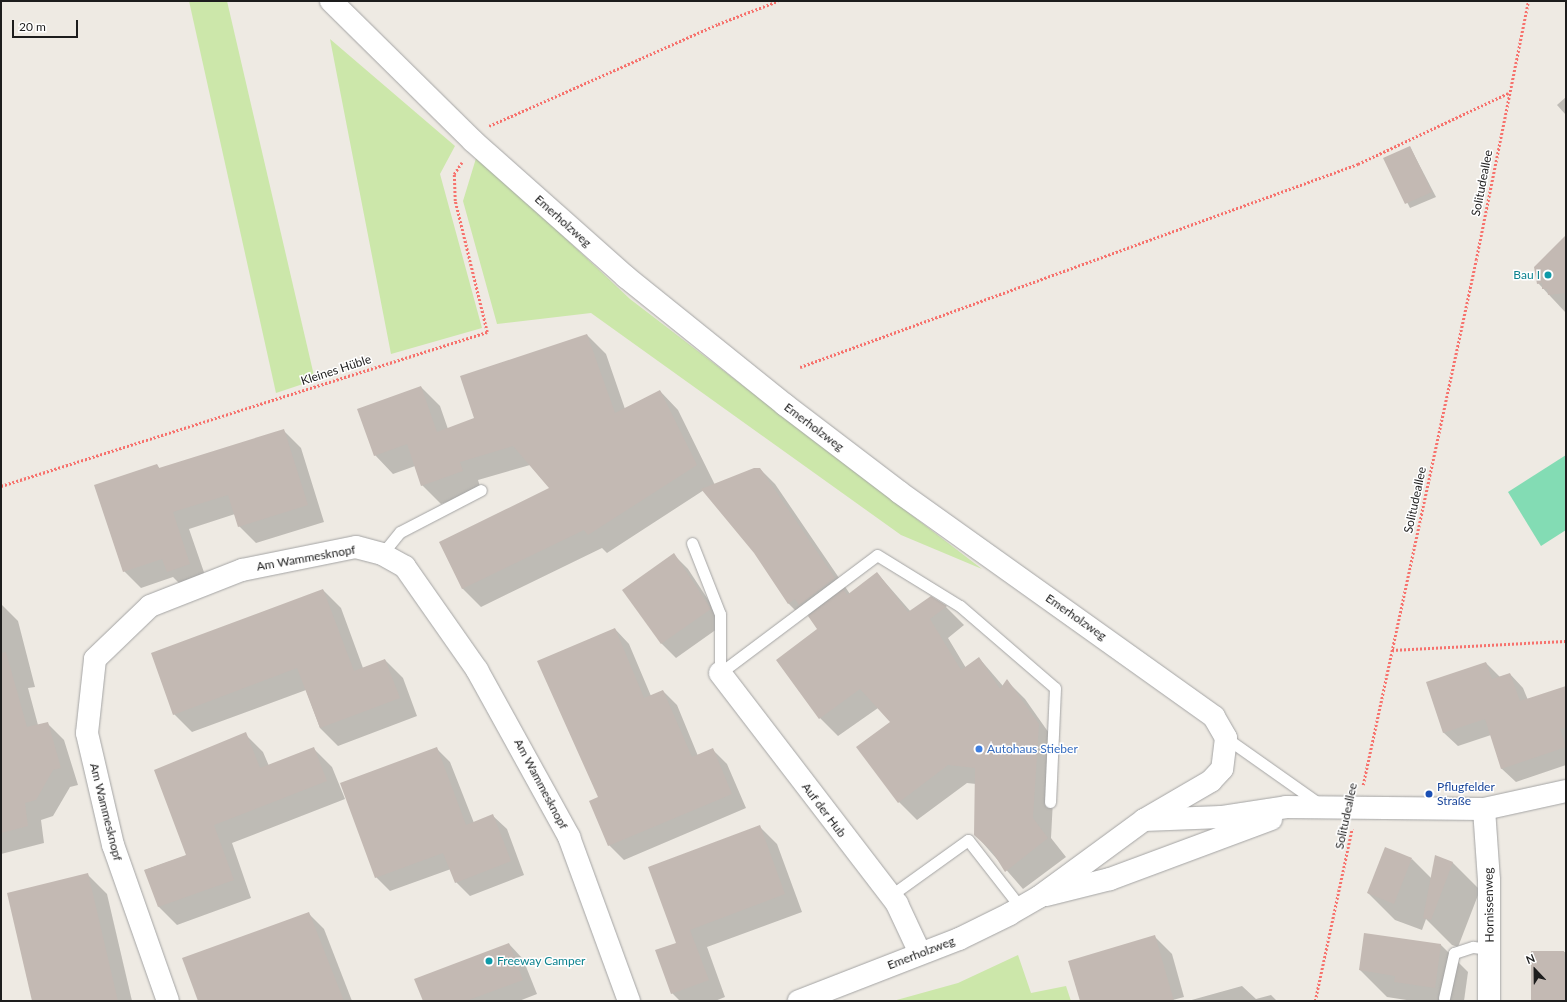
<!DOCTYPE html>
<meta charset="utf-8">
<style>
body{margin:0}
#map{position:relative;width:1567px;height:1002px;overflow:hidden;background:#eeeae3;font-family:Lato,sans-serif}
div>[style]{position:absolute}
[style*='--x']{left:calc(var(--x)*1px);top:calc(var(--y)*1px);width:calc(var(--w)*1px);rotate:calc(var(--a)*1deg)}
.grass>*{inset:0;background:#cce7aa}
.pitch>*{inset:0;background:#83dcb4}
.shadow>*{inset:0;background:#0003}
.building>*{inset:0;background:#c3b9b3}
.path>*{height:2.5px;margin-top:-1.25px;transform-origin:0;background:repeating-linear-gradient(90deg,#f6726d 0 2px,transparent 0 4px)}
.roads{filter:drop-shadow(0 0 1px #a4a4a4) drop-shadow(0 0 1px #a4a4a4)}
.service>*{height:11px;margin:-5.5px;padding:0 5.5px;transform-origin:5.5px;border-radius:5.5px;background:#fff}
.minor>*{height:22px;margin:-11px;padding:0 11px;transform-origin:11px;border-radius:11px;background:#fff}
.dots>*{width:11px;height:11px;translate:-50% -50%;box-sizing:border-box;border:2px solid #fff;border-radius:50%}
span{translate:-50% -50%;white-space:nowrap;text-align:center;line-height:1.15;-webkit-text-stroke:3px #fff;paint-order:stroke}
.street-label{font-size:12px;color:#1d1d1d}
.culture-label{font-size:12px;color:#0d838f}
.right{translate:-100% -50%;text-align:right}
.left{translate:0 -50%;text-align:left}
.shop-label{font-size:12px;color:#366cbe}
.transit-label{font-size:12px;color:#164399}
.frame{position:absolute;inset:0;border:2px solid #1d1d1d;pointer-events:none}
.north{position:absolute;left:1515px;top:950px;width:40px;height:40px;-webkit-text-stroke:3px #fff;paint-order:stroke;rotate:338deg;font-size:11px;font-weight:700;line-height:16px;text-align:center;color:#1d1d1d}
.north::after{content:'';display:block;margin:auto;width:14px;height:18px;background:#1d1d1d;clip-path:polygon(50% 0,100% 100%,50% 72%,0 100%)}
.scale{position:absolute;left:12px;top:20px;width:66px;height:18px;box-sizing:border-box;border:2px solid #1d1d1d;border-top:0;padding-left:5px;font-size:12px;line-height:14px;white-space:nowrap;color:#1d1d1d;-webkit-text-stroke:3px #fff;paint-order:stroke}
</style>
<div id="map">
<div class="grass">
<div style="clip-path:polygon(189px 1px,227px 1px,315px 380px,276px 393px)"></div>
<div style="clip-path:polygon(330px 39px,455px 146px,440px 174px,482px 328px,391px 354px)"></div>
<div style="clip-path:polygon(477px 155px,630px 299px,982px 569px,901px 535px,591px 313px,497px 324px,463px 201px)"></div>
<div style="clip-path:polygon(1018px 955px,1031px 993px,1066px 986px,1071px 1001px,893px 1001px,958px 983px)"></div>
</div>
<div class="pitch">
<div style="clip-path:polygon(1566px 455px,1566px 530px,1541px 546px,1508px 492px)"></div>
</div>
<div class="shadow">
<div style="clip-path:polygon(1566px 97px,1566px 115px,1557px 105px)"></div>
<div style="clip-path:polygon(1410px 147px,1436px 197px,1410px 208px,1385px 159px)"></div>
<div style="clip-path:polygon(1566px 237px,1566px 313px,1538px 283px)"></div>
<div style="clip-path:polygon(587px 335px,606px 354px,625px 409px,660px 391px,678px 410px,715px 485px,760px 469px,775px 484px,850px 594px,877px 573px,911px 612px,931px 598px,946px 607px,964px 625px,948px 638px,966px 668px,979px 658px,1003px 686px,1007px 681px,1025px 699px,1056px 743px,1051px 838px,1066px 857px,1023px 889px,975px 834px,976px 784px,967px 783px,917px 820px,899px 802px,891px 722px,878px 708px,838px 736px,820px 718px,819px 629px,808px 615px,803px 618px,789px 604px,755px 552px,704px 490px,607px 553px,602px 548px,481px 607px,462px 588px,550px 488px,530px 465px,478px 480px,481px 490px,441px 504px,422px 485px,415px 466px,393px 474px,375px 455px,421px 387px,440px 406px,448px 429px,475px 419px)"></div>
<div style="clip-path:polygon(284px 431px,301px 448px,324px 522px,256px 543px,239px 526px,235px 514px,189px 529px,207px 581px,185px 589px,173px 577px,141px 588px,124px 571px,157px 465px,160px 469px)"></div>
<div style="clip-path:polygon(674px 555px,688px 569px,724px 624px,676px 658px,662px 644px,624px 590px)"></div>
<div style="clip-path:polygon(323px 590px,341px 608px,363px 668px,385px 660px,403px 678px,417px 716px,338px 746px,320px 728px,306px 690px,192px 732px,174px 714px)"></div>
<div style="clip-path:polygon(1px 604px,18px 621px,35px 687px,28px 688px,38px 725px,47px 723px,64px 740px,78px 785px,70px 787px,53px 816px,41px 820px,44px 843px,1px 854px)"></div>
<div style="clip-path:polygon(615px 629px,629px 644px,651px 696px,663px 691px,677px 705px,698px 756px,713px 750px,727px 764px,746px 808px,624px 860px,609px 845px,599px 798px)"></div>
<div style="clip-path:polygon(1486px 663px,1500px 677px,1510px 674px,1523px 688px,1528px 700px,1566px 687px,1566px 765px,1516px 782px,1502px 769px,1491px 735px,1458px 746px,1444px 733px,1427px 683px)"></div>
<div style="clip-path:polygon(245px 734px,263px 752px,269px 766px,314px 749px,332px 767px,345px 799px,232px 843px,251px 898px,177px 925px,159px 907px,145px 870px,188px 855px)"></div>
<div style="clip-path:polygon(436px 748px,450px 762px,474px 823px,493px 816px,507px 829px,524px 875px,470px 896px,456px 882px,451px 869px,390px 891px,376px 877px)"></div>
<div style="clip-path:polygon(759px 826px,777px 844px,802px 912px,707px 947px,725px 997px,715px 1001px,680px 1001px,672px 993px,677px 943px)"></div>
<div style="clip-path:polygon(1436px 857px,1453px 863px,1480px 890px,1458px 947px,1452px 945px,1426px 919px,1422px 930px,1395px 920px,1368px 893px,1412px 859px,1432px 879px)"></div>
<div style="clip-path:polygon(88px 875px,107px 894px,132px 1001px,33px 1001px)"></div>
<div style="clip-path:polygon(309px 914px,324px 929px,352px 1001px,199px 1001px)"></div>
<div style="clip-path:polygon(1155px 937px,1172px 954px,1184px 997px,1169px 1001px,1081px 1001px)"></div>
<div style="clip-path:polygon(509px 944px,523px 959px,537px 994px,519px 1001px,424px 1001px)"></div>
<div style="clip-path:polygon(1441px 945px,1468px 972px,1464px 1001px,1413px 1001px,1387px 997px,1360px 970px)"></div>
<div style="clip-path:polygon(1532px 952px,1566px 952px,1566px 1001px,1532px 1000px)"></div>
<div style="clip-path:polygon(1242px 986px,1256px 999px,1271px 995px,1277px 1001px,1188px 1001px)"></div>
</div>
<div class="building">
<div style="clip-path:polygon(1410px 146px,1432px 192px,1405px 204px,1383px 158px)"></div>
<div style="clip-path:polygon(1566px 235px,1566px 293px,1548px 295px,1547px 289px,1542px 289px,1542px 283px,1537px 284px,1534px 267px)"></div>
<div style="clip-path:polygon(587px 334px,615px 413px,660px 390px,697px 465px,588px 535px,584px 530px,462px 589px,439px 542px,549px 488px,513px 446px,460px 462px,463px 471px,421px 486px,407px 444px,374px 456px,357px 409px,421px 386px,437px 432px,474px 418px,460px 376px)"></div>
<div style="clip-path:polygon(284px 429px,308px 505px,238px 527px,228px 495px,173px 512px,190px 564px,167px 572px,162px 559px,123px 572px,94px 485px,157px 464px,159px 468px)"></div>
<div style="clip-path:polygon(754px 468px,760px 468px,835px 578px,799px 605px,795px 599px,788px 604px,754px 553px,701px 489px)"></div>
<div style="clip-path:polygon(674px 553px,711px 609px,661px 644px,622px 590px)"></div>
<div style="clip-path:polygon(877px 572px,908px 612px,931px 596px,947px 606px,930px 619px,961px 670px,979px 657px,1000px 689px,1007px 679px,1039px 724px,1033px 818px,1048px 838px,1005px 872px,992px 851px,974px 835px,975px 768px,948px 765px,898px 803px,856px 747px,890px 722px,860px 689px,819px 719px,776px 660px,817px 629px,808px 616px,843px 589px,847px 595px)"></div>
<div style="clip-path:polygon(323px 589px,354px 671px,385px 659px,400px 698px,320px 728px,297px 668px,173px 715px,151px 653px)"></div>
<div style="clip-path:polygon(615px 628px,644px 698px,663px 690px,692px 757px,713px 748px,732px 794px,608px 846px,589px 801px,598px 797px,537px 661px)"></div>
<div style="clip-path:polygon(6px 652px,27px 727px,48px 722px,61px 768px,53px 770px,36px 800px,25px 803px,28px 826px,1px 833px,1px 653px)"></div>
<div style="clip-path:polygon(1486px 662px,1492px 679px,1510px 673px,1520px 701px,1566px 686px,1566px 727px,1560px 729px,1566px 747px,1501px 769px,1485px 719px,1443px 733px,1426px 682px)"></div>
<div style="clip-path:polygon(246px 732px,260px 768px,314px 747px,327px 781px,214px 825px,234px 880px,158px 907px,144px 870px,186px 855px,154px 770px)"></div>
<div style="clip-path:polygon(437px 747px,466px 825px,493px 814px,511px 861px,455px 883px,443px 853px,375px 878px,340px 783px)"></div>
<div style="clip-path:polygon(760px 825px,785px 894px,690px 930px,709px 980px,671px 994px,655px 950px,676px 943px,648px 867px)"></div>
<div style="clip-path:polygon(1385px 847px,1412px 858px,1394px 904px,1367px 893px)"></div>
<div style="clip-path:polygon(1435px 855px,1453px 862px,1431px 920px,1423px 918px)"></div>
<div style="clip-path:polygon(88px 873px,118px 1001px,32px 1001px,7px 893px)"></div>
<div style="clip-path:polygon(309px 912px,344px 1001px,198px 1001px,182px 958px)"></div>
<div style="clip-path:polygon(1364px 933px,1441px 944px,1435px 988px,1394px 982px,1395px 976px,1359px 970px)"></div>
<div style="clip-path:polygon(1155px 935px,1174px 1001px,1080px 1001px,1068px 961px)"></div>
<div style="clip-path:polygon(509px 943px,523px 980px,466px 1001px,423px 1001px,414px 979px)"></div>
<div style="clip-path:polygon(1531px 951px,1564px 951px,1566px 1000px,1531px 1000px)"></div>
</div>
<div class="path">
<div style="--x:489;--y:126;--w:251;--a:-24"></div>
<div style="--x:718;--y:24;--w:64;--a:-21"></div>
<div style="--x:800;--y:367;--w:594;--a:-19.99"></div>
<div style="--x:1358;--y:164;--w:166;--a:-25.3"></div>
<div style="--x:1;--y:486;--w:510;--a:-17.58"></div>
<div style="--x:487;--y:332;--w:135;--a:-103.7"></div>
<div style="--x:455;--y:201;--w:27;--a:-92"></div>
<div style="--x:454;--y:174;--w:14;--a:-56"></div>
<div style="--x:1392;--y:650;--w:174;--a:-3"></div>
<div style="--x:1363;--y:785;--w:537;--a:-77.85"></div>
<div style="--x:1476;--y:260;--w:264;--a:-78.6"></div>
<div style="--x:1315;--y:1001;--w:176;--a:-77.9"></div>
</div>
<div class="roads">
<div class="service">
<div style="--x:692;--y:543;--w:76;--a:68.5"></div>
<div style="--x:720;--y:614;--w:59;--a:90"></div>
<div style="--x:720;--y:673;--w:196;--a:-36.9"></div>
<div style="--x:877;--y:555;--w:97;--a:31.6"></div>
<div style="--x:960;--y:606;--w:125;--a:40.8"></div>
<div style="--x:1055;--y:688;--w:114;--a:92.5"></div>
<div style="--x:382;--y:554;--w:28;--a:-51"></div>
<div style="--x:400;--y:532;--w:91;--a:-27.4"></div>
<div style="--x:1226;--y:738;--w:116;--a:35.2"></div>
<div style="--x:890;--y:896;--w:96;--a:-35.7"></div>
<div style="--x:968;--y:840;--w:86;--a:52.1"></div>
<div style="--x:1444;--y:998;--w:46;--a:-77.5"></div>
<div style="--x:1454;--y:953;--w:20;--a:-18"></div>
<div style="--x:1473;--y:947;--w:17;--a:7"></div>
</div>
<div class="minor">
<div style="--x:331;--y:1;--w:199;--a:44.6"></div>
<div style="--x:473;--y:141;--w:205;--a:41.6"></div>
<div style="--x:626;--y:277;--w:204;--a:38.8"></div>
<div style="--x:785;--y:405;--w:143;--a:37.3"></div>
<div style="--x:899;--y:492;--w:387;--a:35.5"></div>
<div style="--x:1214;--y:717;--w:24;--a:60"></div>
<div style="--x:1226;--y:738;--w:31;--a:97"></div>
<div style="--x:1222;--y:769;--w:16;--a:133"></div>
<div style="--x:1211;--y:781;--w:78;--a:149.8"></div>
<div style="--x:1144;--y:820;--w:130;--a:143.7"></div>
<div style="--x:1039;--y:897;--w:34;--a:150"></div>
<div style="--x:1010;--y:914;--w:57;--a:153.9"></div>
<div style="--x:959;--y:939;--w:172;--a:158.8"></div>
<div style="--x:720;--y:673;--w:291;--a:52.5"></div>
<div style="--x:897;--y:904;--w:54;--a:64.9"></div>
<div style="--x:1484;--y:809;--w:71;--a:86"></div>
<div style="--x:1489;--y:880;--w:121;--a:90"></div>
<div style="--x:1144;--y:820;--w:77;--a:-2.2"></div>
<div style="--x:1221;--y:817;--w:66;--a:-8.7"></div>
<div style="--x:1286;--y:807;--w:198;--a:0.6"></div>
<div style="--x:1484;--y:809;--w:84;--a:-12.4"></div>
<div style="--x:1046;--y:895;--w:66;--a:-14"></div>
<div style="--x:1110;--y:879;--w:172;--a:-20.4"></div>
<div style="--x:168;--y:1001;--w:165;--a:-109.4"></div>
<div style="--x:113;--y:845;--w:115;--a:-103.1"></div>
<div style="--x:87;--y:733;--w:74;--a:-83.8"></div>
<div style="--x:95;--y:659;--w:76;--a:-43.9"></div>
<div style="--x:150;--y:606;--w:99;--a:-21.4"></div>
<div style="--x:242;--y:570;--w:116;--a:-11.4"></div>
<div style="--x:356;--y:547;--w:27;--a:15"></div>
<div style="--x:382;--y:554;--w:26;--a:29"></div>
<div style="--x:405;--y:567;--w:126;--a:55"></div>
<div style="--x:477;--y:670;--w:191;--a:61.1"></div>
<div style="--x:569;--y:837;--w:175;--a:69.9"></div>
</div>
</div>
<div class="dots">
<div style="left:1548px;top:275px;background:#0f9aa8"></div>
<div style="left:979px;top:749px;background:#3f7fe0"></div>
<div style="left:1429px;top:794px;background:#1a4fb4"></div>
<div style="left:489px;top:961px;background:#0f9aa8"></div>
</div>
<div class="street-label">
<span style="left:1482px;top:183px;rotate:-79deg">Solitudeallee</span>
<span style="left:563px;top:221px;rotate:42deg">Emerholzweg</span>
<span style="left:336px;top:370px;rotate:-18deg">Kleines Hüble</span>
<span style="left:814px;top:427px;rotate:37deg">Emerholzweg</span>
<span style="left:1415px;top:500px;rotate:-78deg">Solitudeallee</span>
<span style="left:306px;top:558px;rotate:-10deg">Am Wammesknopf</span>
<span style="left:1076px;top:617px;rotate:35deg">Emerholzweg</span>
<span style="left:541px;top:784px;rotate:62deg">Am Wammesknopf</span>
<span style="left:824px;top:810px;rotate:53deg">Auf der Hub</span>
<span style="left:106px;top:812px;rotate:76deg">Am Wammesknopf</span>
<span style="left:1346px;top:816px;rotate:-78deg">Solitudeallee</span>
<span style="left:1489px;top:905px;rotate:-91deg">Hornissenweg</span>
<span style="left:921px;top:953px;rotate:-21deg">Emerholzweg</span>
</div>
<div class="culture-label">
<span class="right" style="left:1540px;top:275px">Bau I</span>
<span class="left" style="left:497px;top:961px">Freeway Camper</span>
</div>
<div class="shop-label">
<span class="left" style="left:987px;top:749px">Autohaus Stieber</span>
</div>
<div class="transit-label">
<span class="left" style="left:1437px;top:794px">Pflugfelder<br>Straße</span>
</div>
<div class="frame"></div>
<div class="north">N</div>
<div class="scale">20 m</div>
</div>
